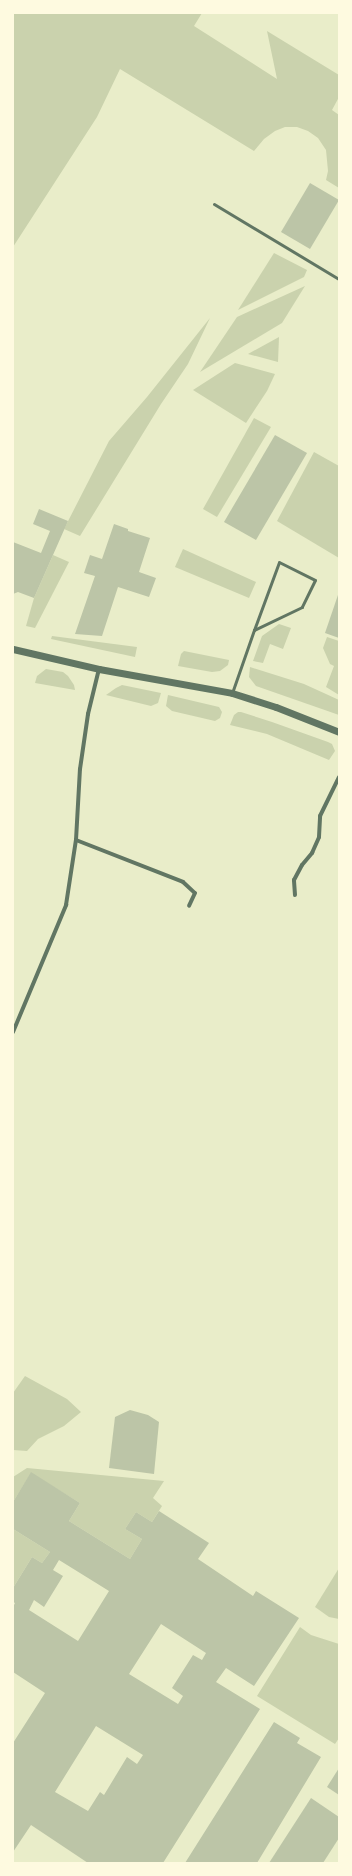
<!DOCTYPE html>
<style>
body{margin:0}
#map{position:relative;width:352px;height:1876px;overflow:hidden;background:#e9edc9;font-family:"Noto Serif",serif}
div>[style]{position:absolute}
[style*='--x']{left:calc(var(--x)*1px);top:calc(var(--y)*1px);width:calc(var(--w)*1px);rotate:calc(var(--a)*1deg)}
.green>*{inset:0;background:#cad2ad}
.building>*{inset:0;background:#bcc5a7}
.service>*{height:3px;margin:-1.5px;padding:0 1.5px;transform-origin:1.5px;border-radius:1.5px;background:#617663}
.minor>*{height:4px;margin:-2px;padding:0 2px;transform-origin:2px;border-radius:2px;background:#617663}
.tertiary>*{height:7px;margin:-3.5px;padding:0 3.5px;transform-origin:3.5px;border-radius:3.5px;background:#617663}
span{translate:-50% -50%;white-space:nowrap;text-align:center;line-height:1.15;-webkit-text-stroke:3px #fefae0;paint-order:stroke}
.frame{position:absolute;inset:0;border:14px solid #fefae0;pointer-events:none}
</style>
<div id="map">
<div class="green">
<div style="clip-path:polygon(13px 13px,202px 13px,194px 26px,277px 79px,267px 31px,339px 75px,339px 97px,332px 110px,339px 115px,339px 188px,326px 180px,328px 171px,326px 150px,318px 138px,308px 131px,297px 127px,285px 127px,275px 131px,264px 139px,254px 151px,120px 69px,97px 117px,13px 247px)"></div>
<div style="clip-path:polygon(274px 253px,307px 270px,304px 277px,238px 310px)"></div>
<div style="clip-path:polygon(305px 286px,282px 323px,200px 372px,237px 317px)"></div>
<div style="clip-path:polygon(210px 318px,188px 364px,161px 404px,80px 536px,64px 529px,109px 441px,147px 397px)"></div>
<div style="clip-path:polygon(279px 337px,278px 362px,248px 354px)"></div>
<div style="clip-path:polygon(235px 363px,275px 374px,267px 391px,246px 423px,193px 390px)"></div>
<div style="clip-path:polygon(254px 418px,271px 427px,217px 517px,203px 509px)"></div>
<div style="clip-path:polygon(314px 452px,339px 466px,339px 558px,277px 521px)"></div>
<div style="clip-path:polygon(183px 549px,256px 582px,249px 598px,175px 567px)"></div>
<div style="clip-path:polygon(53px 555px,69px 562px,35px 628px,26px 626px,34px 598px)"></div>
<div style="clip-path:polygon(279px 624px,291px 628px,283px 649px,270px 644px,263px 663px,253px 661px,262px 636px)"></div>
<div style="clip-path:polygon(52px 636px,137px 647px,135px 657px,51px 639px)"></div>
<div style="clip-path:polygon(327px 637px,339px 641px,339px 695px,326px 687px,334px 666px,330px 664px,323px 648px)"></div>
<div style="clip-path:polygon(184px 651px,229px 660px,228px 665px,220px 671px,212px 672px,178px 666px,181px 654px)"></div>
<div style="clip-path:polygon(250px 667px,304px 684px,326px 694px,339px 700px,339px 715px,256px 686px,249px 677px)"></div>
<div style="clip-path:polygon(46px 669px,63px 672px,68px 676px,74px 685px,75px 690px,35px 683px,37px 676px)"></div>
<div style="clip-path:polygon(122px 685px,161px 693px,158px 703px,151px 706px,106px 695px,116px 688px)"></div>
<div style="clip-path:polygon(168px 695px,219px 707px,222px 712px,220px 718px,215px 721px,172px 711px,166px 706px)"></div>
<div style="clip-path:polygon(238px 712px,241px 712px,272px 722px,328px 742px,332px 744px,335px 751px,329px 760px,267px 734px,230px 725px,234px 715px)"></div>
<div style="clip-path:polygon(25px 1376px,67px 1399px,81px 1412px,64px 1426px,38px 1439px,27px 1451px,13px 1450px,13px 1393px)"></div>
<div style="clip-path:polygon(27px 1468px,164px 1481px,153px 1498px,162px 1506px,152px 1522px,136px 1512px,125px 1529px,142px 1539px,130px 1559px,69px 1521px,80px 1503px,31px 1473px,13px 1502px,13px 1477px)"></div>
<div style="clip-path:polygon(13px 1529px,50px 1552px,42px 1563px,32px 1557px,13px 1588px)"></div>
<div style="clip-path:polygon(339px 1568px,339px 1619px,329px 1617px,315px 1607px)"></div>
<div style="clip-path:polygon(300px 1627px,311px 1635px,339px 1644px,339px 1738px,335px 1744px,257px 1696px)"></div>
</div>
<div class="building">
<div style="clip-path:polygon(310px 183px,339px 200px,310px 249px,281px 232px)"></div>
<div style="clip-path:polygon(275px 435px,307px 453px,256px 540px,224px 522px)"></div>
<div style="clip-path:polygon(39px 509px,68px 521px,34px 598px,18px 592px,13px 594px,13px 542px,41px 553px,50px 531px,33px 524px)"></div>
<div style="clip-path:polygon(114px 524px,128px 529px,128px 531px,150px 538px,139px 572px,156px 578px,149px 597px,118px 587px,102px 636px,75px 634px,95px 576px,84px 573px,90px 555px,102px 559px)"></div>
<div style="clip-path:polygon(339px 592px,339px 638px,325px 633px)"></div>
<div style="clip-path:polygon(130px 1410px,148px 1415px,159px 1422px,154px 1474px,109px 1468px,115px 1417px)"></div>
<div style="clip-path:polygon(evenodd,31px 1472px,80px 1503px,69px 1521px,130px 1559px,142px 1539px,125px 1529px,136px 1512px,152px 1522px,159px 1511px,209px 1543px,198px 1559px,253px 1596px,256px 1591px,299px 1618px,254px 1686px,226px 1668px,216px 1682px,260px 1709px,163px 1863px,88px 1863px,31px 1825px,13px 1852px,13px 1743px,45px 1693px,13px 1672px,13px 1607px,15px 1603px,13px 1602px,13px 1588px,32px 1557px,42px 1563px,50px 1552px,13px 1529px,13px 1502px,31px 1472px,59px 1560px,109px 1591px,78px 1641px,29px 1610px,34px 1600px,44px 1607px,63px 1576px,53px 1570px,59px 1560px,31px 1472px,161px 1624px,206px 1653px,202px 1660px,193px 1655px,172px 1688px,183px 1696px,178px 1704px,129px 1674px,161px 1624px,31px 1472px,96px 1726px,143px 1755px,137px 1764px,127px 1757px,104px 1795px,100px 1792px,88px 1811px,55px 1792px,96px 1726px)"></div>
<div style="clip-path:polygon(274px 1722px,300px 1738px,297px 1743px,321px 1757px,257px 1863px,185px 1863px)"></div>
<div style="clip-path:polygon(339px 1768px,339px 1795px,327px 1787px)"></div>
<div style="clip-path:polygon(311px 1798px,339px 1817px,339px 1838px,323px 1863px,269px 1863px)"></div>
</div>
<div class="service">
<div style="--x:214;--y:204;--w:146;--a:31"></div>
<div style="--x:232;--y:693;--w:67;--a:-70.8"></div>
<div style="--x:254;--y:630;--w:72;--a:-69.8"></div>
<div style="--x:279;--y:562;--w:40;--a:26.6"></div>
<div style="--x:315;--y:580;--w:30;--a:116"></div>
<div style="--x:302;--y:607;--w:53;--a:154.4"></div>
</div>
<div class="minor">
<div style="--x:76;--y:840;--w:115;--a:21.4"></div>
<div style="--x:183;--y:882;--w:16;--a:43"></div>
<div style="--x:195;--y:893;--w:14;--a:115"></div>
<div style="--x:295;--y:895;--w:15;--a:-94"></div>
<div style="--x:294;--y:880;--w:17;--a:-62"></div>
<div style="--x:302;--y:865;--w:16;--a:-50"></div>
<div style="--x:312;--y:853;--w:17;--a:-66"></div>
<div style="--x:319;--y:837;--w:21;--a:-87"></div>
<div style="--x:320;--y:816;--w:43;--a:-64"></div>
<div style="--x:13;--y:1032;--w:138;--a:-67.3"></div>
<div style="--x:66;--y:905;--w:66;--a:-81.3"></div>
<div style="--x:76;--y:840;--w:71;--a:-86.8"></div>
<div style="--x:80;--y:769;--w:56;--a:-81.7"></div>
<div style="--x:88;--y:714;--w:46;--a:-76.3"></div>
</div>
<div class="tertiary">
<div style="--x:13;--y:649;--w:88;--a:13.1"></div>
<div style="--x:99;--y:669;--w:135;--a:10.2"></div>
<div style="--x:232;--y:693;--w:46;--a:17.7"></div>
<div style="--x:276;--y:707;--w:68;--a:21.6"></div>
</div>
<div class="frame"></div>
</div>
